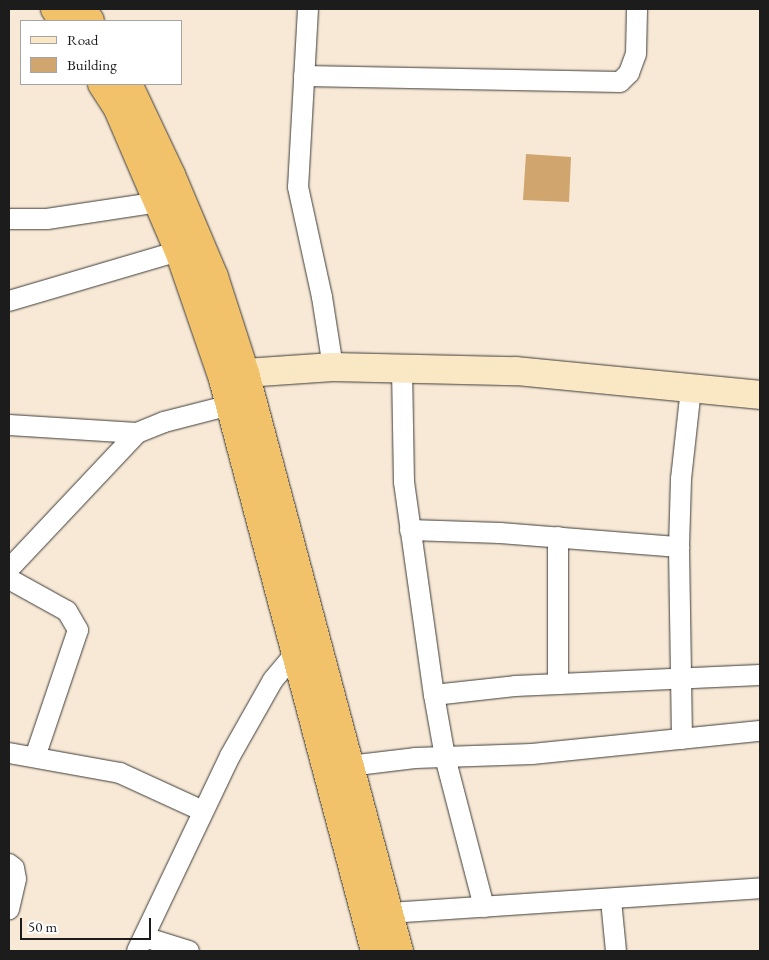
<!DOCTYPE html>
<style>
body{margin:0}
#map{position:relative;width:769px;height:960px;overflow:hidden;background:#f8e9d6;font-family:"EB Garamond",serif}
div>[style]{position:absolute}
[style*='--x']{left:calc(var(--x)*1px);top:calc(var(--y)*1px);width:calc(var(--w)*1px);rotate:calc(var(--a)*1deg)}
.building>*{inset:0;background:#d0a56e}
.roads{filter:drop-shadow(0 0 1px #3d3b38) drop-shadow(0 0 1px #3d3b38)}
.minor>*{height:20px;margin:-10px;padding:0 10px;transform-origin:10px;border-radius:10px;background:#fff}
.secondary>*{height:28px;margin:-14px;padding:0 14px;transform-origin:14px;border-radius:14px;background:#fae7c3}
.trunk>*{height:28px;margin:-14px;padding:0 14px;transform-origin:14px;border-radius:14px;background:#f2c26a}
span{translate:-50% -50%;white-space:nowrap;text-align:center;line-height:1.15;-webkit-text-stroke:4px #fff;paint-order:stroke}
.frame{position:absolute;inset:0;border:10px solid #1c1c1c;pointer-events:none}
.legend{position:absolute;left:20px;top:20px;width:162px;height:65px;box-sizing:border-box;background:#fff;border:1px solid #a4a4a4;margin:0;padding:6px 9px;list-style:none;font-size:15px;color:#1c1c1c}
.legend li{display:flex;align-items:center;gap:10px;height:25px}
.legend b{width:25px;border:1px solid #a4a4a4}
.scale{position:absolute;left:20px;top:918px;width:131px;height:22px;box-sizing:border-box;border:2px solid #1c1c1c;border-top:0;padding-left:6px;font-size:15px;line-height:18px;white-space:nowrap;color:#1c1c1c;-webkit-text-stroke:4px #fff;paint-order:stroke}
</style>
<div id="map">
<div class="building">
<div style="clip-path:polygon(526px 154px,571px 157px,569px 202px,523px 200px)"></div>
</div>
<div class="roads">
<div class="minor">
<div style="--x:308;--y:9;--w:178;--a:93.2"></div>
<div style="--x:298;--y:187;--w:113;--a:77.7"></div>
<div style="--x:322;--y:297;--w:71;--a:81.1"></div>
<div style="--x:304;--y:76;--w:316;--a:1.1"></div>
<div style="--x:620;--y:82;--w:13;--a:-45"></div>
<div style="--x:629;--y:73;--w:20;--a:-70"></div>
<div style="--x:636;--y:54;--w:45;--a:-88.7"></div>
<div style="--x:9;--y:219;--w:38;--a:0"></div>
<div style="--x:47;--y:219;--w:113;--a:-8.6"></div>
<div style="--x:9;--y:301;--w:177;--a:-16.4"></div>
<div style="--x:402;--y:368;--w:114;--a:89"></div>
<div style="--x:404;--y:482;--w:215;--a:82"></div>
<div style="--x:434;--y:695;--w:63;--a:79.9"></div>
<div style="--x:445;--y:757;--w:155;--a:75.4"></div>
<div style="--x:9;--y:425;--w:128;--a:3.6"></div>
<div style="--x:410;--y:530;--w:90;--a:1.9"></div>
<div style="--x:500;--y:533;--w:180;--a:4.5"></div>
<div style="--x:9;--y:569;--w:187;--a:-46.7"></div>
<div style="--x:137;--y:433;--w:29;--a:-22"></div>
<div style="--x:164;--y:422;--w:68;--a:-14.4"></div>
<div style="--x:9;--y:579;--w:66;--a:28.9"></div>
<div style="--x:67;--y:611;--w:22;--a:60"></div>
<div style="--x:78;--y:630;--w:134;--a:108.7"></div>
<div style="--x:558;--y:684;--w:147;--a:-90"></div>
<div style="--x:434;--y:695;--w:81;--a:-6.3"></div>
<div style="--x:515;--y:686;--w:245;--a:-2.6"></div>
<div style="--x:682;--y:739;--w:192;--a:-90.9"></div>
<div style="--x:679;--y:547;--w:68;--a:-88.3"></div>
<div style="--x:681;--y:479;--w:92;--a:-83.7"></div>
<div style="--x:9;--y:753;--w:113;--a:10.2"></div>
<div style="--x:120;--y:773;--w:91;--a:24.6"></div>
<div style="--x:349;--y:766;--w:66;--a:-6.9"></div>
<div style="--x:415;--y:758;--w:117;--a:-2"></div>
<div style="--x:532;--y:754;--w:229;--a:-5.8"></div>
<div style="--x:9;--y:864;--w:6;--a:39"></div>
<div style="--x:14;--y:868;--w:11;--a:80"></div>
<div style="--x:16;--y:879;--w:31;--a:103"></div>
<div style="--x:611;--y:900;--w:51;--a:84.4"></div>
<div style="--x:388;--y:913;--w:373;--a:-3.8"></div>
<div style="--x:144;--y:937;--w:47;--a:17.3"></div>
<div style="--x:137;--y:951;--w:216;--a:-64.5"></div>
<div style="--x:230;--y:756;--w:87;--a:-60.5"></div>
<div style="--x:273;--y:680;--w:34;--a:-50"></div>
</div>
<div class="secondary">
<div style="--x:245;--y:373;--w:88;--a:-3.9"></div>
<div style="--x:333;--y:367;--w:183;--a:1.3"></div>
<div style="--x:516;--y:371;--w:245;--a:5.6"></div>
</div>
<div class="trunk">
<div style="--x:55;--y:9;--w:14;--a:56"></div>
<div style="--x:82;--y:9;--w:14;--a:56"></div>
<div style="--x:102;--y:84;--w:30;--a:57"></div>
<div style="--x:118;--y:109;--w:155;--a:66.8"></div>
<div style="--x:179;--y:251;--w:135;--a:71"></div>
<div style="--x:223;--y:379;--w:592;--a:75.12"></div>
<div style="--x:128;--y:84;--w:101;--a:64.7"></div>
<div style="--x:171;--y:175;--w:111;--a:67.1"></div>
<div style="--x:214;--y:277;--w:101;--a:72.1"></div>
<div style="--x:245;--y:373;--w:598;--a:75.08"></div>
</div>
</div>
<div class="frame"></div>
<ul class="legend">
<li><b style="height:6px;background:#fae7c3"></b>Road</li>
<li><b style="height:14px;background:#d0a56e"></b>Building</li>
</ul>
<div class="scale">50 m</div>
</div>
